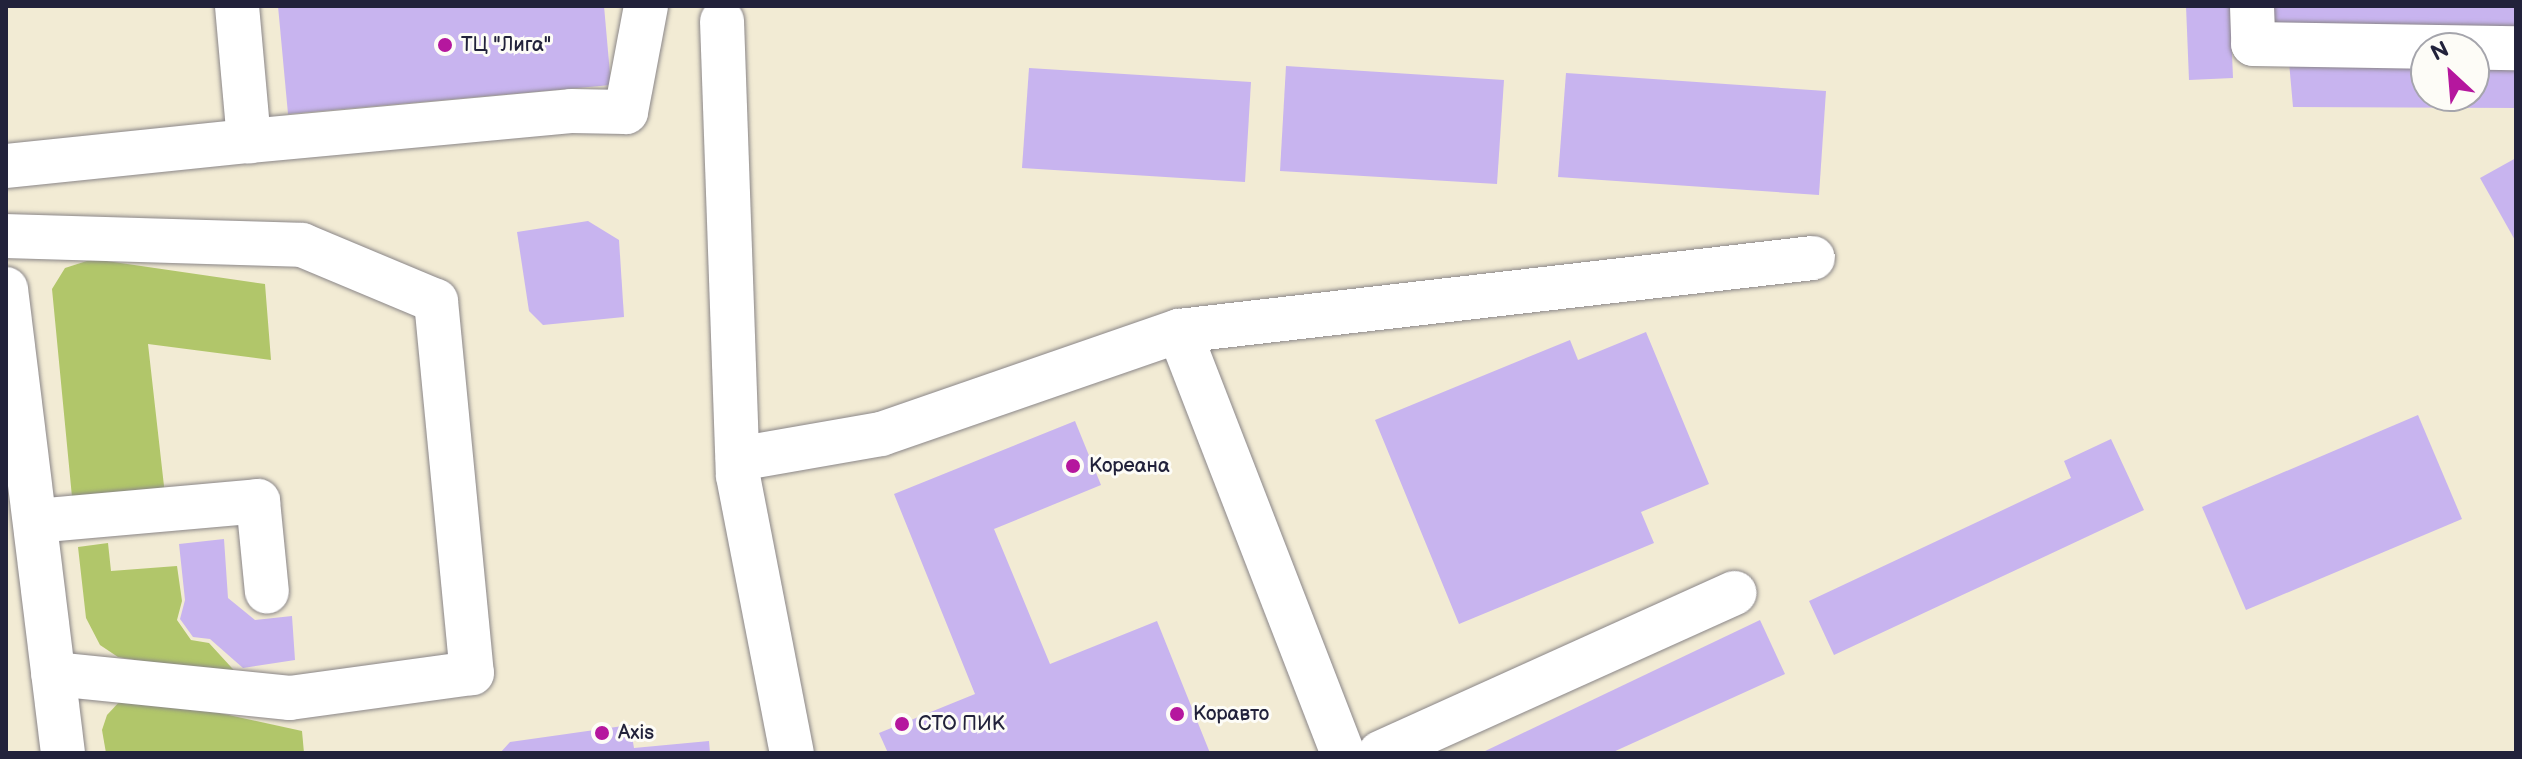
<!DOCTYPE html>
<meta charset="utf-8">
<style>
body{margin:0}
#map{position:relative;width:2522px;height:759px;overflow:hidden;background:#f2ebd4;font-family:"Balsamiq Sans",sans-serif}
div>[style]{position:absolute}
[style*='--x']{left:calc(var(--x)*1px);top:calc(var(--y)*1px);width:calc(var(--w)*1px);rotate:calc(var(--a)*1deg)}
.green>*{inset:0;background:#b1c66a}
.building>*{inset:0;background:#c8b4ef}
.roads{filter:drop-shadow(0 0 2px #8a8688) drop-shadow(0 0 2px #8a8688)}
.minor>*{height:44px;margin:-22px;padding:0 22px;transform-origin:22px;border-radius:22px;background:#fff}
.major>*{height:44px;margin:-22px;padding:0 22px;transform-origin:22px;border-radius:22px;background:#fff}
.dots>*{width:22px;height:22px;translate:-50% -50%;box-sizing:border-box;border:4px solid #fdfcf7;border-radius:50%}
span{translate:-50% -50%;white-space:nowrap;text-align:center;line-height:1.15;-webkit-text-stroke:6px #fdfcf7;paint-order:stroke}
.poi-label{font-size:20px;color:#22223b}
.left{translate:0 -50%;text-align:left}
.frame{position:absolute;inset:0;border:8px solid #22223b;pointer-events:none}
.north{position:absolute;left:2410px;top:32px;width:80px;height:80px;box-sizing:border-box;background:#fdfcf7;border:2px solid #a5a5ac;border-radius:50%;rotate:334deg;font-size:22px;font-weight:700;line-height:32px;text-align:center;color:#22223b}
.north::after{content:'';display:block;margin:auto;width:28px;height:36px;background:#b5179e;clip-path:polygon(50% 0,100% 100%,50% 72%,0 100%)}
</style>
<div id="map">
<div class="green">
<div style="clip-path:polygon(93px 259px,265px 284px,271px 360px,148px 344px,165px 495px,72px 497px,52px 289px,65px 268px)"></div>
<div style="clip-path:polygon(108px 543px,111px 571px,177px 566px,182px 601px,177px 620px,191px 640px,209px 643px,242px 679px,118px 657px,100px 645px,86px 618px,78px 547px)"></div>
<div style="clip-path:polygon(142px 696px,302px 731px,304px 753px,106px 753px,102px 730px,107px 715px,121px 700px)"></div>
</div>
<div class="building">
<div style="clip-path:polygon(278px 6px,604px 6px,611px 85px,288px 114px)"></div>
<div style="clip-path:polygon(2186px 6px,2230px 6px,2233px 78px,2189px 80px)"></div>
<div style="clip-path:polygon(2273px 6px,2516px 6px,2516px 27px,2275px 25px)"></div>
<div style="clip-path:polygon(2289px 62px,2426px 64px,2426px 96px,2474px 96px,2474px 64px,2516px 65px,2516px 108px,2293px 107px)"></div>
<div style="clip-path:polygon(1286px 66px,1504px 80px,1497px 184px,1280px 171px)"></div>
<div style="clip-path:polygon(1029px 68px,1251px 82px,1245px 182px,1022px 168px)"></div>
<div style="clip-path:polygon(1566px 73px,1826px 91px,1819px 195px,1558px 177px)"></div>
<div style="clip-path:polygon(2516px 158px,2516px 242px,2480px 178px)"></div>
<div style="clip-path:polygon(588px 221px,619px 240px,624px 317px,543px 325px,529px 311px,517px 232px)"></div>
<div style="clip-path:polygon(1646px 332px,1709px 484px,1641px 512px,1654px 543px,1459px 624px,1375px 420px,1570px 340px,1578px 360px)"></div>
<div style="clip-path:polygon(2418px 415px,2462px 519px,2246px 610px,2202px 507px)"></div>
<div style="clip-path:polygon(1075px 421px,1101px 485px,994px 529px,1050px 664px,1157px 621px,1210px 753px,888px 753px,879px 733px,975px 694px,894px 494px)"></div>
<div style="clip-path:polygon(2111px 439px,2144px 510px,1834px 655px,1809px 601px,2071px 478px,2064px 461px)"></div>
<div style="clip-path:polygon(224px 539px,228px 598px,255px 620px,292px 616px,295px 660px,243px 668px,210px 639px,193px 637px,180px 619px,185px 600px,179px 544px)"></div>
<div style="clip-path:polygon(1760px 620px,1785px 674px,1611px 753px,1481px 753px)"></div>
<div style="clip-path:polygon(630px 725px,634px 748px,709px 741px,710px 753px,500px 753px,510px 742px)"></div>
</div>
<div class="roads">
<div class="minor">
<div style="--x:237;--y:6;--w:136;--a:84.9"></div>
<div style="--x:249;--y:141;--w:323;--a:-5.3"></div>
<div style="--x:571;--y:111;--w:55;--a:1"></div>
<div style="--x:626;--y:112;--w:108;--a:-79.3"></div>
<div style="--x:2252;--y:6;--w:38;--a:88"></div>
<div style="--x:2253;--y:44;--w:263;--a:0.9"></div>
<div style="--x:722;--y:21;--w:455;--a:88"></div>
<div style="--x:738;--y:476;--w:282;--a:79"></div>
<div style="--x:6;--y:166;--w:244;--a:-5.9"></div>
<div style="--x:6;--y:236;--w:296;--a:1.7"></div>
<div style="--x:302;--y:245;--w:145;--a:22.7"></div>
<div style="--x:436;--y:301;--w:374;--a:84.5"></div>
<div style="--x:472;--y:673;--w:184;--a:172.2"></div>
<div style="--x:290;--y:698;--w:238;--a:-174.2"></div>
<div style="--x:1179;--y:331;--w:453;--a:68.8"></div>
<div style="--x:738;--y:459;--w:145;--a:-9.9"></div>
<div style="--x:881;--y:434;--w:315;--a:-19.1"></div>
<div style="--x:1179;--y:331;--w:638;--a:-6.57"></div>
<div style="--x:36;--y:521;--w:223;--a:-5.1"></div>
<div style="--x:258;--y:501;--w:91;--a:84.4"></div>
<div style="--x:1380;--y:753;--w:389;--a:-24.3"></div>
</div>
<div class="major">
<div style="--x:6;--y:289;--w:467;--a:83"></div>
</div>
</div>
<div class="dots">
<div style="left:445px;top:45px;background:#b5179e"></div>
<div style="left:1073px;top:466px;background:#b5179e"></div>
<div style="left:1177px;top:714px;background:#b5179e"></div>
<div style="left:902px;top:724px;background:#b5179e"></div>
<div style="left:602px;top:733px;background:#b5179e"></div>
</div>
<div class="poi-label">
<span class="left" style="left:461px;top:45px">ТЦ "Лига"</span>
<span class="left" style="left:1089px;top:466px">Кореана</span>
<span class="left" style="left:1193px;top:714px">Коравто</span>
<span class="left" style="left:918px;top:724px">СТО ПИК</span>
<span class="left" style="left:618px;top:733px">Axis</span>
</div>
<div class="frame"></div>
<div class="north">N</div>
</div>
